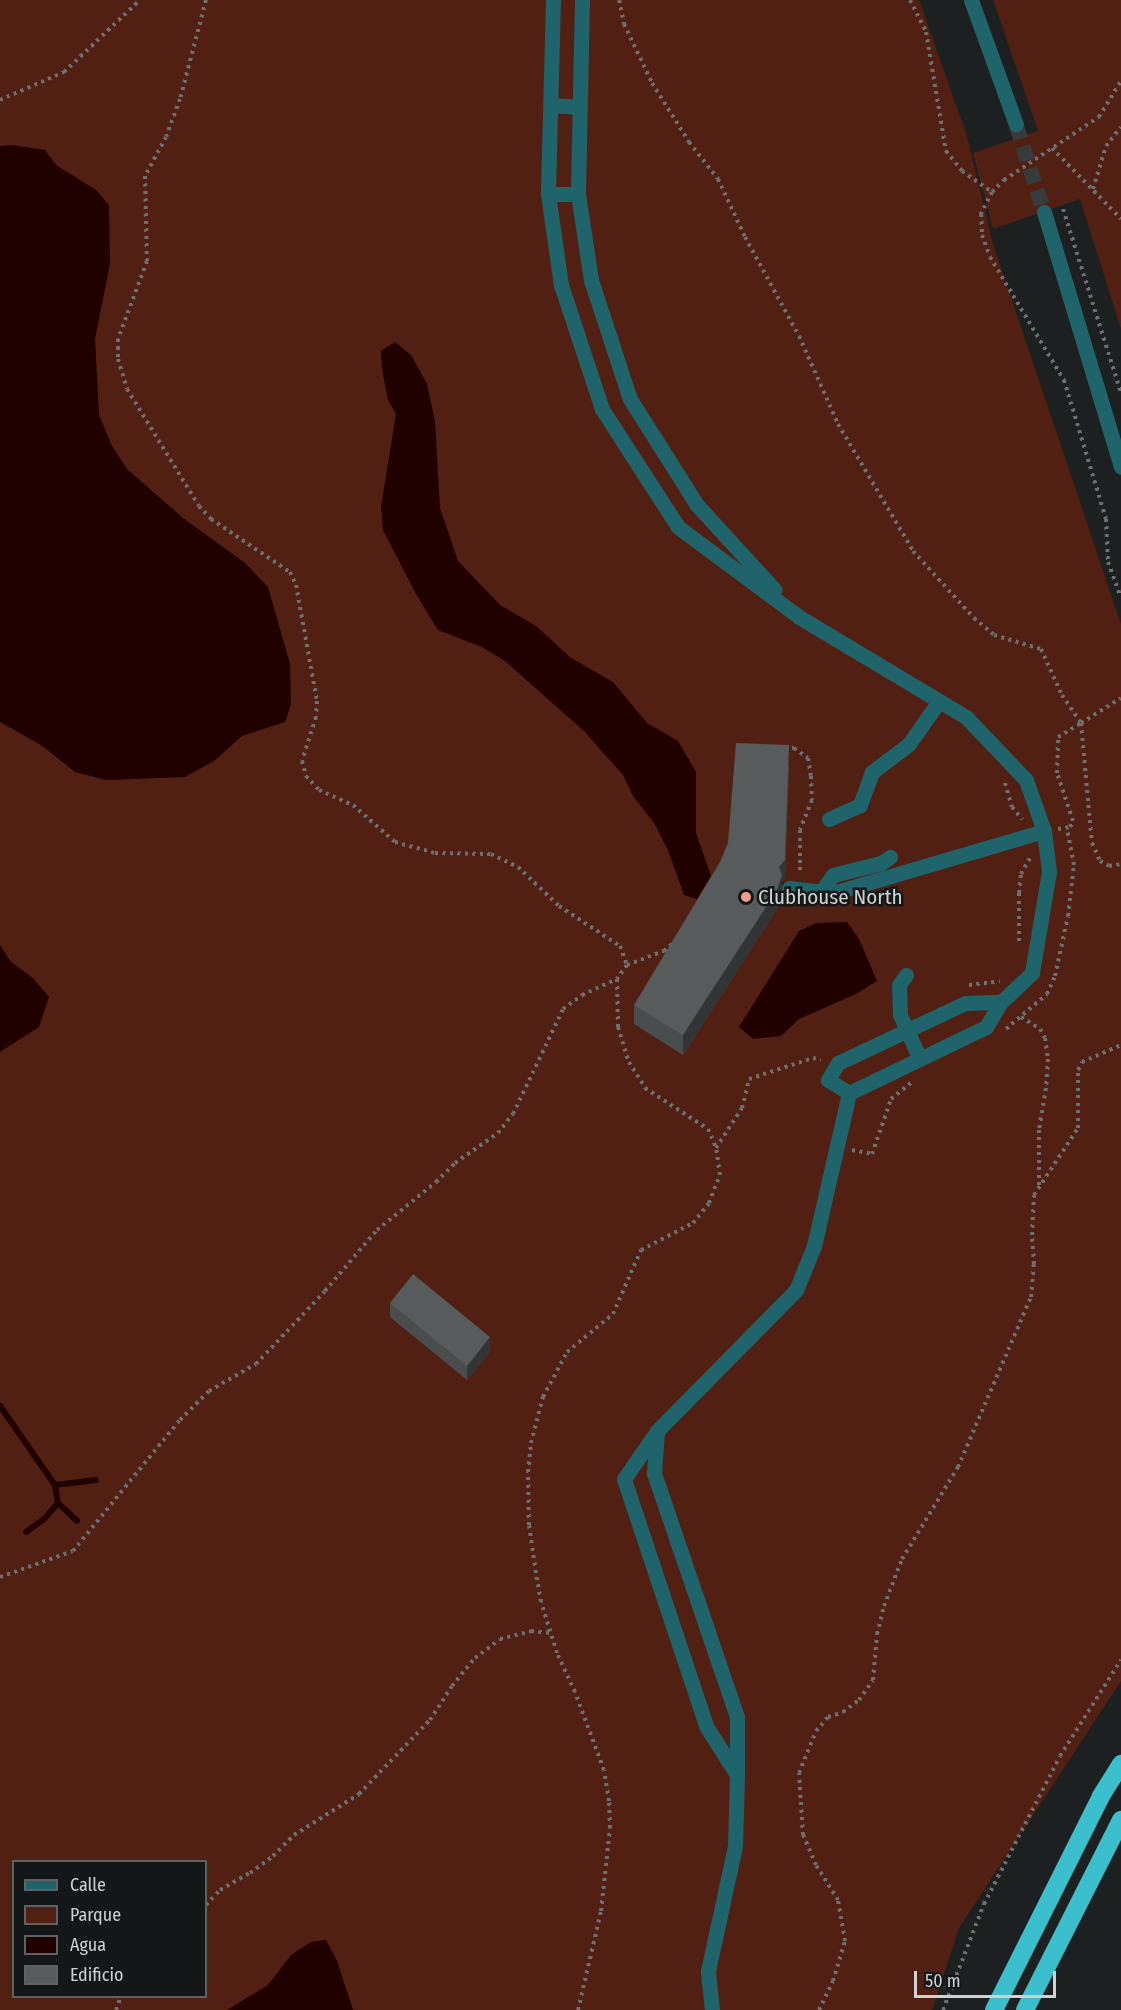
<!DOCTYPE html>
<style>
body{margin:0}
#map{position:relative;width:1121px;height:2010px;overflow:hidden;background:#1d2020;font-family:"Fira Sans Condensed",sans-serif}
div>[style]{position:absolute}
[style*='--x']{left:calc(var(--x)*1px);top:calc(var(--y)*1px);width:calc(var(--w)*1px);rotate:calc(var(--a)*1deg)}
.green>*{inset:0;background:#512013}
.water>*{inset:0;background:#210000}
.stream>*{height:6px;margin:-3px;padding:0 3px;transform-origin:3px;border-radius:3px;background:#210000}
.minor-tunnel>*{height:15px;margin-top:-7.5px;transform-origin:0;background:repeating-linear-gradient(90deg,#383b3b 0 15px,transparent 0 23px)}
.path>*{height:4px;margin-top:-2px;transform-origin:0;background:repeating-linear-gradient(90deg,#6d6f70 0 3px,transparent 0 7.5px)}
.minor>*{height:15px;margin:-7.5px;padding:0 7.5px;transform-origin:7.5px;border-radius:7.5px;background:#20646b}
.highway>*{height:18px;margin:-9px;padding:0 9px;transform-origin:9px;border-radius:9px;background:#3cbfcc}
.wall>*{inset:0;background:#494d4d}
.shaded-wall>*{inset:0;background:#313535}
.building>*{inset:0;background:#575b5b}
.dots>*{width:16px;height:16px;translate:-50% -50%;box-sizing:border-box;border:3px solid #141717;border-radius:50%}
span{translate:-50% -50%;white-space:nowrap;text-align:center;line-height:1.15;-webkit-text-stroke:5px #141717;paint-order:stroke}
.poi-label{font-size:21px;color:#cfd1d2}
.left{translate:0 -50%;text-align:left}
.legend{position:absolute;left:12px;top:1860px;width:195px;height:138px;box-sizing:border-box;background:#141717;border:2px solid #5f6162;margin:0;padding:8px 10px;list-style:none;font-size:18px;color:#cfd1d2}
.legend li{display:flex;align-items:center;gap:12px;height:30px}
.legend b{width:30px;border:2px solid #5f6162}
.scale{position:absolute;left:914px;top:1971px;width:142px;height:27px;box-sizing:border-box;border:3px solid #cfd1d2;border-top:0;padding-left:8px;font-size:18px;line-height:21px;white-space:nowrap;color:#cfd1d2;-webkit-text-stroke:4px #141717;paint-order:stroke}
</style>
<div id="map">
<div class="green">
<div style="clip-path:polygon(evenodd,0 0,919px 0,967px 136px,993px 244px,1121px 624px,1121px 1681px,959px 1928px,932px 2010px,0 2010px,0 0,789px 765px,784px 884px,777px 909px,683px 1054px,634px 1024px,789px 765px,0 0,14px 1862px,206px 1862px,206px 1996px,14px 1996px,14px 1862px)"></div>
<div style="clip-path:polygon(993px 0,1121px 0,1121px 329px,1080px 199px,993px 229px,973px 153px,1038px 131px)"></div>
</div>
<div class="water">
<div style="clip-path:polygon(12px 145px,45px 150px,56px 165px,96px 190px,109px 205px,110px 264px,95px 339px,99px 415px,112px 446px,127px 469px,183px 518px,245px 563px,268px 587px,290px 664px,291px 704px,285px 722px,242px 736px,214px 761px,185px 777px,106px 780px,75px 772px,41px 745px,0 722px,0 146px)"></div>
<div style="clip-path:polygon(395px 342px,411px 355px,427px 384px,435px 421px,440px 508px,458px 561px,500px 605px,536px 626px,571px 658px,613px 682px,647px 723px,678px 741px,696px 772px,696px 833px,711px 876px,697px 899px,684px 895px,668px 850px,654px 823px,633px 796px,623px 775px,584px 731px,505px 661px,482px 647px,438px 630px,416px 594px,383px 530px,381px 507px,396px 414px,388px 400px,382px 369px,381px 351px)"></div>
<div style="clip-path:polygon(847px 922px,859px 939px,877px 981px,856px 994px,799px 1019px,781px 1036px,753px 1039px,739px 1027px,799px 931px,816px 923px)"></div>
<div style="clip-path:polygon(0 945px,11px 962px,33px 978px,49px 997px,39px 1027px,0 1052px)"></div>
<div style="clip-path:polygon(326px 1940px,337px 1961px,353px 2010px,227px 2010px,268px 1985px,291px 1955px,311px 1942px)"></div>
</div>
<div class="stream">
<div style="--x:0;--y:1406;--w:96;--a:55.2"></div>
<div style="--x:55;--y:1485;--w:18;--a:81"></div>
<div style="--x:58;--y:1503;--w:21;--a:131"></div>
<div style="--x:44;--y:1519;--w:22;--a:144"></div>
<div style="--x:55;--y:1485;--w:41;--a:-7"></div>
<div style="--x:58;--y:1503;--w:26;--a:43"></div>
</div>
<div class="minor-tunnel">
<div style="--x:1016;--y:124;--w:92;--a:72.3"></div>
</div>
<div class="path">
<div style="--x:206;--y:0;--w:102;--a:104.7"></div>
<div style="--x:180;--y:99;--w:40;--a:110.2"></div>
<div style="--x:166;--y:137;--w:44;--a:118.3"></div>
<div style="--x:145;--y:176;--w:85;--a:88.7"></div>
<div style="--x:147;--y:261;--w:83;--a:110.4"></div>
<div style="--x:118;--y:339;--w:20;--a:90"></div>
<div style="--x:118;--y:359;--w:31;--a:73"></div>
<div style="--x:127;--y:389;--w:137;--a:58.4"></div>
<div style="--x:199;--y:506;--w:18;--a:47"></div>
<div style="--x:211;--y:519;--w:95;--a:33.9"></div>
<div style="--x:290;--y:572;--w:14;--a:65"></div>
<div style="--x:296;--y:585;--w:118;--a:79.7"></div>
<div style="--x:317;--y:701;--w:16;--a:94"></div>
<div style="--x:316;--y:717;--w:46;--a:107.7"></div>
<div style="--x:302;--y:761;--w:16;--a:75"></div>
<div style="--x:306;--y:776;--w:19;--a:47"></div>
<div style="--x:319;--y:790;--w:37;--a:24"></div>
<div style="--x:353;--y:805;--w:56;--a:41.4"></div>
<div style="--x:395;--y:842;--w:41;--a:15.4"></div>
<div style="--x:435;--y:853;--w:56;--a:1"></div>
<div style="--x:491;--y:854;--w:30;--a:26"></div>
<div style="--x:518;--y:867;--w:57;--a:43.6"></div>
<div style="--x:559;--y:906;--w:73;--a:33.3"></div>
<div style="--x:620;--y:946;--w:20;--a:70"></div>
<div style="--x:627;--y:965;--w:17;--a:126"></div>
<div style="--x:619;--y:0;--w:25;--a:78"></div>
<div style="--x:624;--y:24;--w:65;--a:64.6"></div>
<div style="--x:652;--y:83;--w:70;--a:57.9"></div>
<div style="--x:689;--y:142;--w:47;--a:51.9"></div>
<div style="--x:718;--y:179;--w:64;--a:65"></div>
<div style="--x:745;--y:237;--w:113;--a:61.4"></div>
<div style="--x:799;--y:336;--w:96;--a:66.1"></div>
<div style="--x:838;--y:424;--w:147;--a:59.4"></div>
<div style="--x:913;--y:551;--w:91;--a:47.7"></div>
<div style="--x:974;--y:618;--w:26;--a:40"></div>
<div style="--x:994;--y:635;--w:49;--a:16.6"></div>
<div style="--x:1041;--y:649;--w:51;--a:65.5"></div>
<div style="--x:1062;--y:695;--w:34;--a:56"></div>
<div style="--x:1081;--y:723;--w:47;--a:-32"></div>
<div style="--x:910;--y:0;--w:36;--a:63"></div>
<div style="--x:926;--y:32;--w:121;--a:80.5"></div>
<div style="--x:946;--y:151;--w:26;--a:51"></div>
<div style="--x:962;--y:171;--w:37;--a:35"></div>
<div style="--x:992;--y:192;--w:17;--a:-45"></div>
<div style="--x:1004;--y:180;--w:114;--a:-33.6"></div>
<div style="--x:1099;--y:117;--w:42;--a:-58.6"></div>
<div style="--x:0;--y:100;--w:70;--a:-23.6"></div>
<div style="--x:64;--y:72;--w:105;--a:-43.5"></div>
<div style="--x:1052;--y:148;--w:99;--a:45.8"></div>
<div style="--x:1093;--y:189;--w:45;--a:-73.2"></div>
<div style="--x:1106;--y:146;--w:24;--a:-52"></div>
<div style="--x:992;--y:192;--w:25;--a:117"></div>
<div style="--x:981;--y:214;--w:21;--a:87"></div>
<div style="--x:982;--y:235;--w:23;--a:70"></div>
<div style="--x:990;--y:257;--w:144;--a:59"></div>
<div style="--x:1064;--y:380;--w:145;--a:73.2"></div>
<div style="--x:1106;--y:519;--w:43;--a:87.3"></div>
<div style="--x:1108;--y:562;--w:37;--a:70"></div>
<div style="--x:1063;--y:209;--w:193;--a:72.5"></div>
<div style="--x:785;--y:748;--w:9;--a:0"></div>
<div style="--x:794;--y:748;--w:17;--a:36"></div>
<div style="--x:808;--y:758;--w:18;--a:81"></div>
<div style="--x:811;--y:776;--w:24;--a:88"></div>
<div style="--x:812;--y:800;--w:32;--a:112"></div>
<div style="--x:800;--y:830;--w:44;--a:90"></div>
<div style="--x:1005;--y:783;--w:25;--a:74"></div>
<div style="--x:1012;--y:807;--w:16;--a:50"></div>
<div style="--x:1058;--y:829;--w:12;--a:-9"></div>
<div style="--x:1070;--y:827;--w:7;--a:-63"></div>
<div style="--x:1073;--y:821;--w:51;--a:-108.4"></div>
<div style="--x:1057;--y:773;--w:36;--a:-88"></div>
<div style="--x:1058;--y:737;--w:27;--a:-31"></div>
<div style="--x:1081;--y:723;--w:121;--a:84.8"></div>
<div style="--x:1092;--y:843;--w:20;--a:66"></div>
<div style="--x:1100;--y:861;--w:10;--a:29"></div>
<div style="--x:1109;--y:866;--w:12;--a:-9"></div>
<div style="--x:1019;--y:941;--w:48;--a:-90"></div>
<div style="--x:1019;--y:893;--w:19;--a:-84"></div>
<div style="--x:1021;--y:874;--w:18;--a:-61"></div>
<div style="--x:627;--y:965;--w:40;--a:-21"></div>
<div style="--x:664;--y:951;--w:11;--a:-41"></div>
<div style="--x:969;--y:985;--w:31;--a:-7"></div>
<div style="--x:1021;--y:1017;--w:22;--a:32"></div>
<div style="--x:1040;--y:1029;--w:10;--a:61"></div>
<div style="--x:1045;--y:1038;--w:21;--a:82"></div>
<div style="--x:1048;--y:1059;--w:29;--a:94"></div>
<div style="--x:1046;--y:1088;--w:43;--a:99.5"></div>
<div style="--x:1039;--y:1130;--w:56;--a:90"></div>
<div style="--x:1006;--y:1029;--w:54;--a:-40.5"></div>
<div style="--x:1047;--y:994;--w:20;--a:-66"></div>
<div style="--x:1055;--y:976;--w:61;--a:-77.8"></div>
<div style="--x:1068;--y:916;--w:51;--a:-83.3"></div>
<div style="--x:1074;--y:865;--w:38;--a:-101"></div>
<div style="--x:852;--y:1150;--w:20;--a:11"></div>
<div style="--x:872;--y:1154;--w:58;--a:-70.9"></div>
<div style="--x:891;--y:1099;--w:26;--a:-39"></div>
<div style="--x:0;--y:1577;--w:77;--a:-19.6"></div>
<div style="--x:73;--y:1551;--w:169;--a:-50.8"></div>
<div style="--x:180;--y:1420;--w:41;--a:-45"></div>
<div style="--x:209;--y:1391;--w:54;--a:-29.9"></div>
<div style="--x:256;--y:1364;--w:100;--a:-46.6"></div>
<div style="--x:325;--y:1291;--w:80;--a:-49.6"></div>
<div style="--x:377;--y:1230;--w:76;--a:-39.1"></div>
<div style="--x:436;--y:1182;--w:27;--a:-45"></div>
<div style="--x:455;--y:1163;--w:52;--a:-34.9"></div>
<div style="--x:498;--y:1133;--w:24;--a:-52"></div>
<div style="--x:513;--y:1114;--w:116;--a:-64.5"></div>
<div style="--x:563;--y:1009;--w:24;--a:-36"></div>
<div style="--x:582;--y:995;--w:38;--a:-25"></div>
<div style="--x:617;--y:979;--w:48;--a:88.8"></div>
<div style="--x:618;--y:1027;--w:37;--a:73"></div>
<div style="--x:629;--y:1062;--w:31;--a:58"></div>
<div style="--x:645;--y:1088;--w:75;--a:33.1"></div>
<div style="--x:708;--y:1129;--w:21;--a:67"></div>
<div style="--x:206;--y:1905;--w:21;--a:-47"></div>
<div style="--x:220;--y:1890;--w:34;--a:-30"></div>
<div style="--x:250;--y:1873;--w:29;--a:-36"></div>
<div style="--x:273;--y:1856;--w:30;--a:-45"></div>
<div style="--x:294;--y:1835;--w:77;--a:-32.2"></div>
<div style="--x:359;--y:1794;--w:103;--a:-46.2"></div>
<div style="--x:430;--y:1720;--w:40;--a:-57.1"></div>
<div style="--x:452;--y:1686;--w:36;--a:-51"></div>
<div style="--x:475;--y:1658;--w:31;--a:-37"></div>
<div style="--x:500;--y:1639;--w:32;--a:-14"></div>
<div style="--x:531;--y:1631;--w:20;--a:6"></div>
<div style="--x:116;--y:2010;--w:15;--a:-70"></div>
<div style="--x:578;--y:2010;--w:102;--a:-76.9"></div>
<div style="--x:601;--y:1911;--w:83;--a:-83.8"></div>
<div style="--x:610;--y:1828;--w:27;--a:-92"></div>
<div style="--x:609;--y:1801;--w:31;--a:-99"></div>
<div style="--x:604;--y:1770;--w:83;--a:-110.4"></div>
<div style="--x:575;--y:1692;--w:43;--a:-114.8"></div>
<div style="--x:557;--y:1653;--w:53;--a:-107.4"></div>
<div style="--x:541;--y:1602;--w:29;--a:-100"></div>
<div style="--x:536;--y:1573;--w:49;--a:-98.3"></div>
<div style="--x:529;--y:1525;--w:53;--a:-91.1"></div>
<div style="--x:528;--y:1472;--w:29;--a:-84"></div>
<div style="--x:531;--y:1443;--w:48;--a:-75.4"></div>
<div style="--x:543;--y:1397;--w:51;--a:-61.9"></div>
<div style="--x:567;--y:1352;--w:60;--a:-39.6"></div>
<div style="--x:613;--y:1314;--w:70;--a:-66.4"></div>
<div style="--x:641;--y:1250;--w:59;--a:-27.4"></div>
<div style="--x:693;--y:1223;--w:26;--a:-51"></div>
<div style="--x:709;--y:1203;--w:30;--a:-69"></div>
<div style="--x:720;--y:1175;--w:27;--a:-98"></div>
<div style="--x:716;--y:1148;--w:48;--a:-57"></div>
<div style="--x:742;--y:1108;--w:30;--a:-76"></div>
<div style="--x:749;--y:1079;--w:67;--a:-18.2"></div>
<div style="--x:813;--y:1058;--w:8;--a:14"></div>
<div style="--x:819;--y:2010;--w:32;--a:-64"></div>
<div style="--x:833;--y:1981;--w:42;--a:-73.3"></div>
<div style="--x:845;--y:1941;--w:42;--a:-99.7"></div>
<div style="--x:838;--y:1900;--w:41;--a:-122.2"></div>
<div style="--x:816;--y:1865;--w:33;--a:-113"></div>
<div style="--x:803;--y:1835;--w:62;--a:-93.7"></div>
<div style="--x:799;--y:1773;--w:45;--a:-68"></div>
<div style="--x:816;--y:1731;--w:18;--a:-49"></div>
<div style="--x:828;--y:1717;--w:16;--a:-18"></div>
<div style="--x:843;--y:1712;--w:20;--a:-37"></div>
<div style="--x:859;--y:1700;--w:24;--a:-55"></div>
<div style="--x:873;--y:1680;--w:46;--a:-85"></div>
<div style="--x:877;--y:1634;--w:29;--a:-76"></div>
<div style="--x:884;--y:1606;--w:50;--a:-69"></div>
<div style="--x:902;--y:1559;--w:108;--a:-58.7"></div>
<div style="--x:958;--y:1467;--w:185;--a:-66.8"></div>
<div style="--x:1031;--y:1297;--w:33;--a:-85"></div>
<div style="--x:1034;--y:1264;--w:29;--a:-94"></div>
<div style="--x:1032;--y:1235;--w:40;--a:-87.1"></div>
<div style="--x:1034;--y:1195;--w:80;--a:-56.7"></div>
<div style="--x:1078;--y:1128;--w:58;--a:-90"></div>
<div style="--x:1078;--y:1070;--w:9;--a:-63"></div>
<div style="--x:1082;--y:1062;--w:43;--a:-23.6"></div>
<div style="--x:943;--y:2010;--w:114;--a:-68.9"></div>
<div style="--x:984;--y:1904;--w:166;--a:-62.8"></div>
<div style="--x:1060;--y:1756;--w:114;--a:-57.6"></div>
</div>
<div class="minor">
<div style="--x:553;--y:0;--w:194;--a:91.5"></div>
<div style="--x:548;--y:194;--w:92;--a:81.9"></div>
<div style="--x:561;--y:285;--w:131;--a:71.7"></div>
<div style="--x:602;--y:409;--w:140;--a:57.2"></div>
<div style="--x:678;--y:527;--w:151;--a:36.6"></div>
<div style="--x:799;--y:617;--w:195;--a:30.9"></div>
<div style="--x:966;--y:717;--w:87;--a:46.4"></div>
<div style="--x:1026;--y:780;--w:54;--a:70.6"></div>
<div style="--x:1044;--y:831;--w:41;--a:83"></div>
<div style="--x:1049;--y:872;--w:102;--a:99.6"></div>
<div style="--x:1032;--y:973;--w:42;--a:136.9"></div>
<div style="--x:582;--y:0;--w:194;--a:91.2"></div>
<div style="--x:578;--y:194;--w:87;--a:81.4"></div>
<div style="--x:591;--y:280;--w:125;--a:71.9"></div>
<div style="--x:630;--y:399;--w:125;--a:57.7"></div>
<div style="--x:697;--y:505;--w:115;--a:47.5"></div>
<div style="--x:971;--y:0;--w:132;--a:70.1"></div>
<div style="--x:551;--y:105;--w:29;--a:4"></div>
<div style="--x:548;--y:194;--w:30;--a:0"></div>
<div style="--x:1044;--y:212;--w:266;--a:73.2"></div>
<div style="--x:829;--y:819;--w:34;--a:-24"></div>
<div style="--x:860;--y:805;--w:35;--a:-70"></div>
<div style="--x:872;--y:772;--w:46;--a:-37.1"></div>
<div style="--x:909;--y:744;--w:52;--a:-55.1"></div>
<div style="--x:789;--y:888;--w:44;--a:6.5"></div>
<div style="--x:833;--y:893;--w:220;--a:-16.4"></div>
<div style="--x:821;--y:892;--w:21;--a:-55"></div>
<div style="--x:833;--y:875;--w:49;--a:-14"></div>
<div style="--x:881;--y:863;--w:11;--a:-34"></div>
<div style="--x:906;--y:975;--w:12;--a:125"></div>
<div style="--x:899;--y:985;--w:30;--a:88"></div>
<div style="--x:900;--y:1015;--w:48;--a:65.6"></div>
<div style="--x:1001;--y:1002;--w:29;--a:121"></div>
<div style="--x:986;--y:1027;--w:152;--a:154.3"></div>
<div style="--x:849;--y:1093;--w:25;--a:-148"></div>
<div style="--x:828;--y:1080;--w:20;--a:-60"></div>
<div style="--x:838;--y:1063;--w:140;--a:-25.3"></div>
<div style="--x:965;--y:1003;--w:36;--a:-2"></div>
<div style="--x:657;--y:1431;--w:198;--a:-45.4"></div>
<div style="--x:796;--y:1290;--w:48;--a:-67.8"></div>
<div style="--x:814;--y:1246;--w:157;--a:-77.1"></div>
<div style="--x:712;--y:2010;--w:39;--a:-96"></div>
<div style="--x:708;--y:1971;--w:128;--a:-77.8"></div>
<div style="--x:735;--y:1846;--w:71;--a:-88.4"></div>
<div style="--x:737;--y:1775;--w:58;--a:-90"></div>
<div style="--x:737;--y:1717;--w:258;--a:-108.8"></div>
<div style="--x:654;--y:1473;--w:42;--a:-85.9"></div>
<div style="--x:657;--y:1431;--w:58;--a:124.5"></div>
<div style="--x:624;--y:1479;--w:260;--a:71.6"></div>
<div style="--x:706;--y:1726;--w:58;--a:57.7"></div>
</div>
<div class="highway">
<div style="--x:994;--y:2010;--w:239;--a:-63.4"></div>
<div style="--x:1101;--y:1796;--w:38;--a:-58"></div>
<div style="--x:1025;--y:2010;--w:213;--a:-63.2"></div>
</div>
<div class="wall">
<div style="clip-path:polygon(789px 765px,785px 879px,782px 883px,782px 894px,777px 909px,683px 1055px,634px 1024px,634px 1005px)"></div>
<div style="clip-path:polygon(390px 1303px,490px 1352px,467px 1380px,390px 1317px)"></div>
</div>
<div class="shaded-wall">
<div style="clip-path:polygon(789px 745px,785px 879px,782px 883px,782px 894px,777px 909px,683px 1055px,683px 1035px)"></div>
<div style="clip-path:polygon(490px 1337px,490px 1352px,467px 1380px,467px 1366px)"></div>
</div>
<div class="building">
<div style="clip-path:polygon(736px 743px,789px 745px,785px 860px,779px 867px,782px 875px,777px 890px,683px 1035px,634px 1005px,720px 862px,728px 843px)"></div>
<div style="clip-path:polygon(413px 1274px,490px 1337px,467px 1366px,390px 1303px)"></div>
</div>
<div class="dots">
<div style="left:746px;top:897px;background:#f49e88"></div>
</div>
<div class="poi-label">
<span class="left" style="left:758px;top:897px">Clubhouse North</span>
</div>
<ul class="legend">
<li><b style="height:8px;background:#20646b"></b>Calle</li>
<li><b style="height:16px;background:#512013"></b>Parque</li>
<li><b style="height:16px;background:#210000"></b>Agua</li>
<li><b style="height:16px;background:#575b5b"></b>Edificio</li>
</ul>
<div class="scale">50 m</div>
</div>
